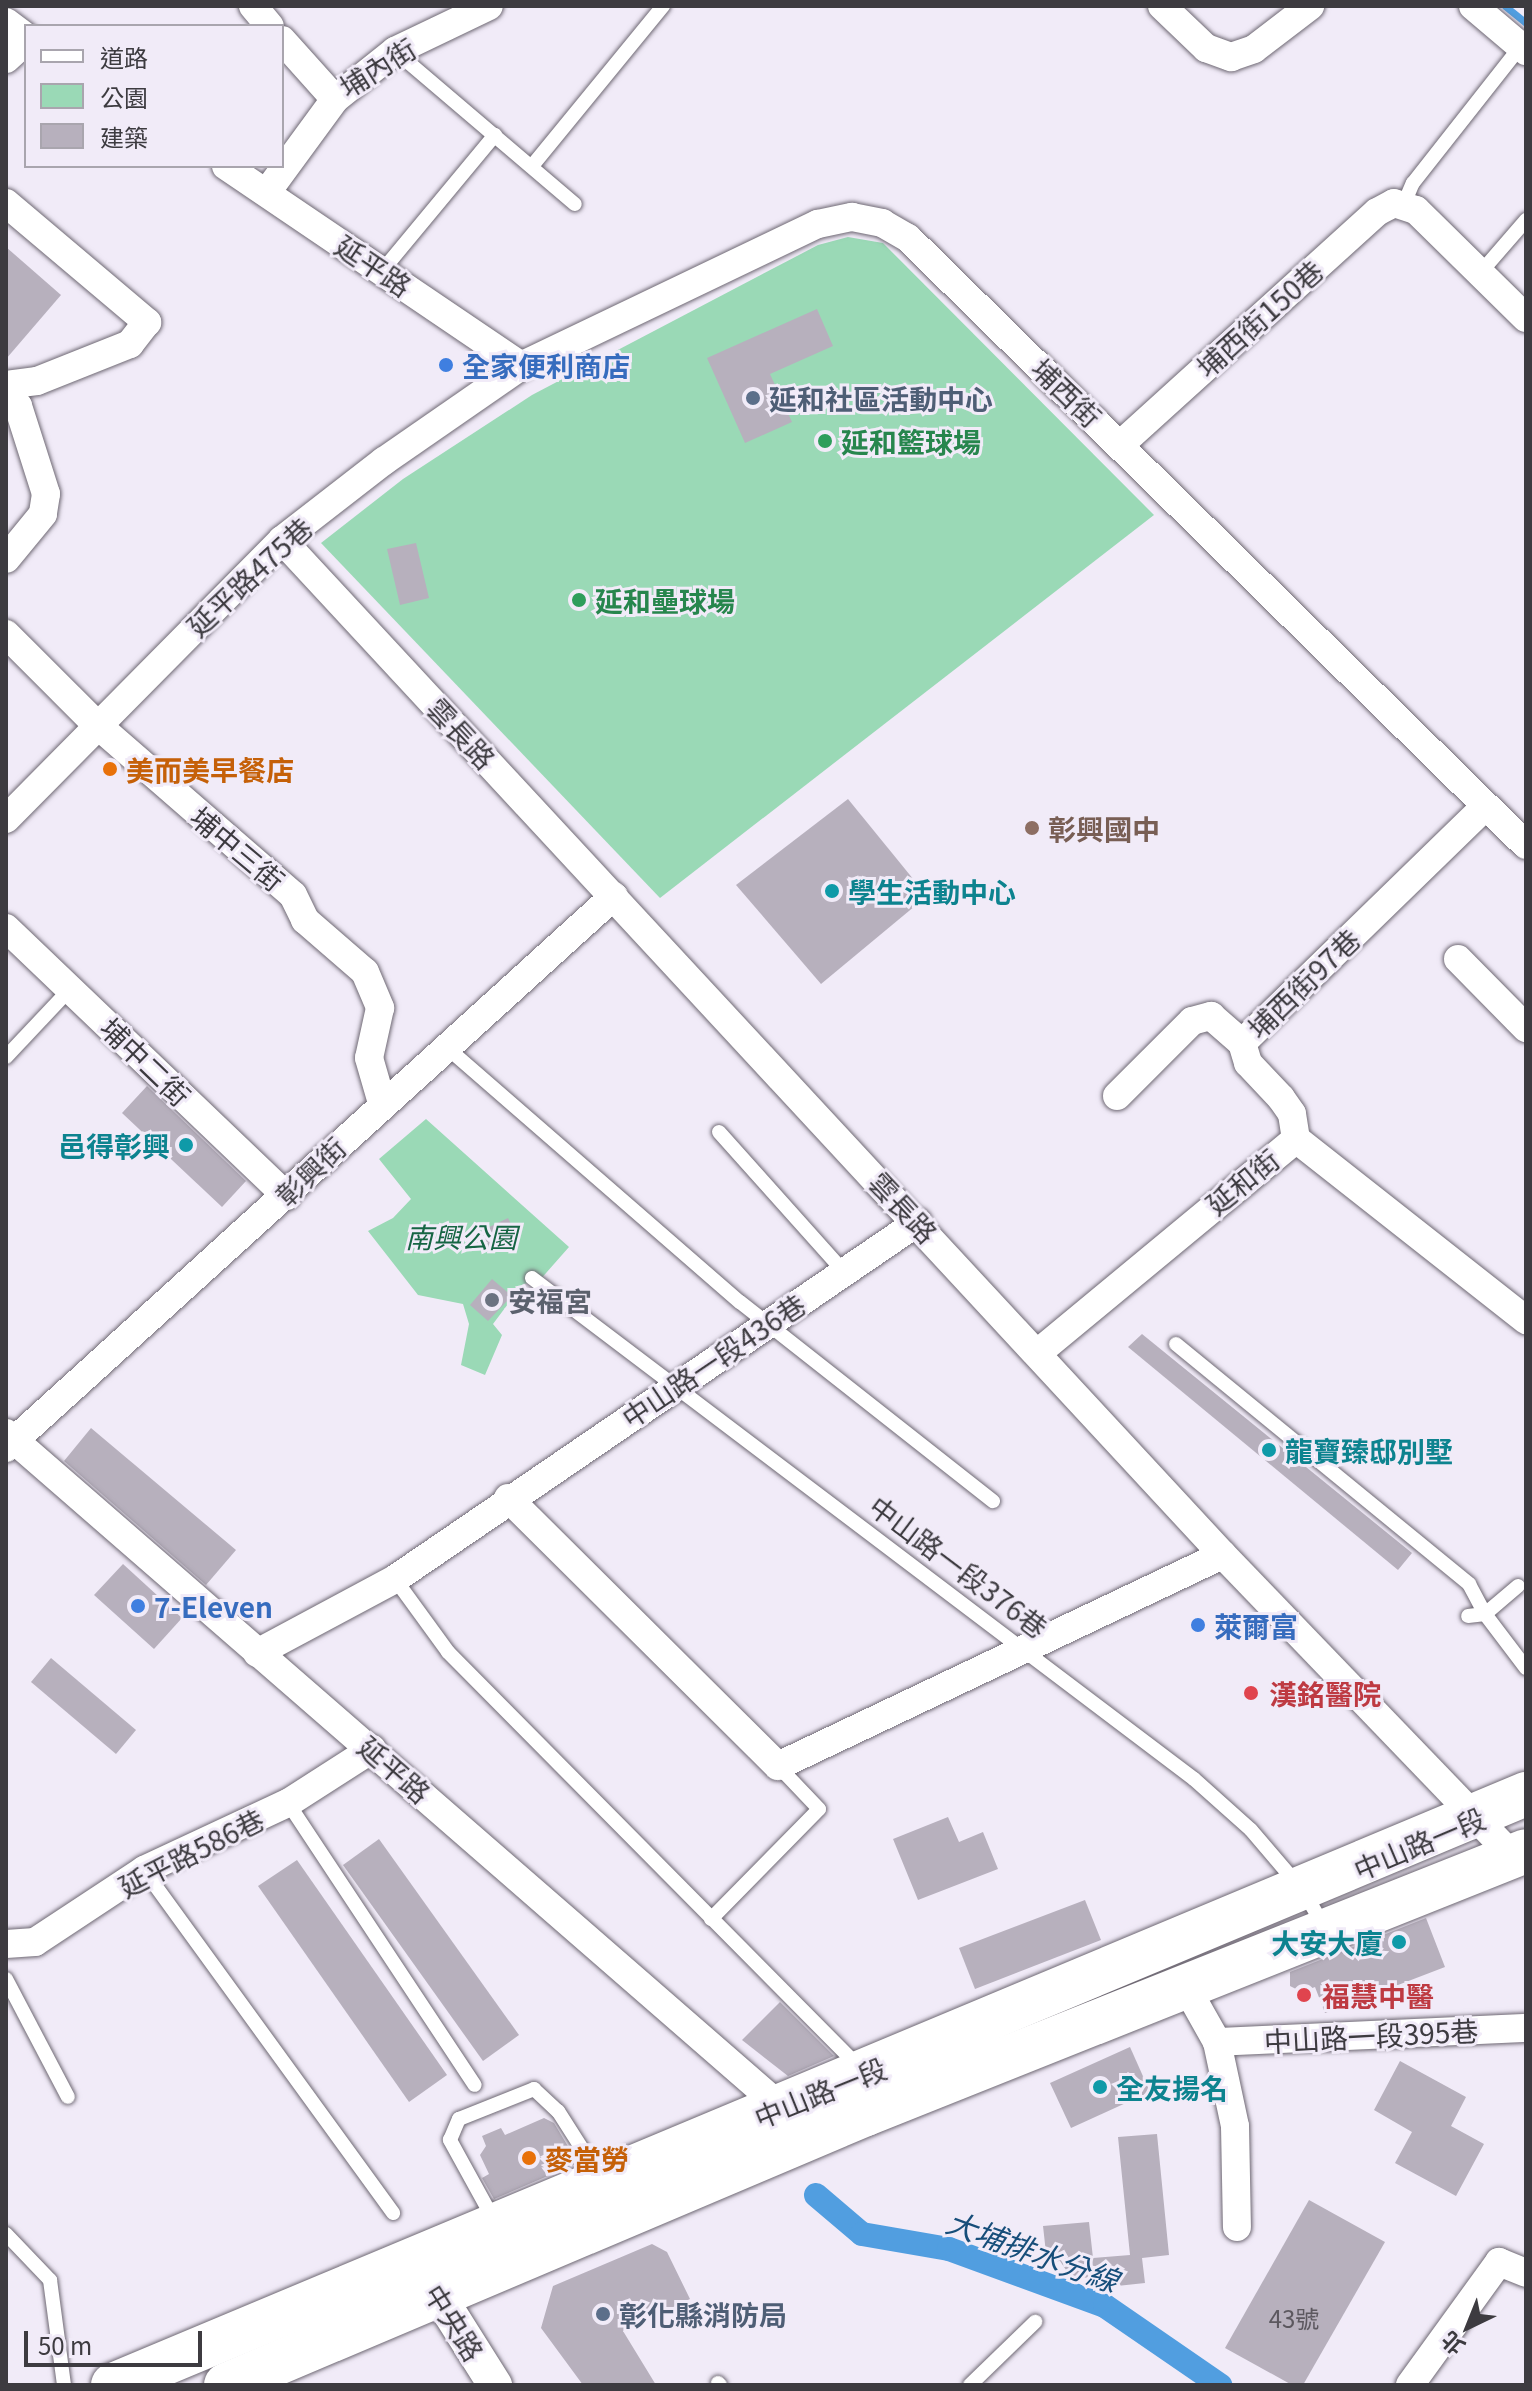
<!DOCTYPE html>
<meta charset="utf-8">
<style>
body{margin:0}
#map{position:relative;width:1532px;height:2391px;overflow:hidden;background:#f1ebf8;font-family:Georgia,"Noto Sans TC",serif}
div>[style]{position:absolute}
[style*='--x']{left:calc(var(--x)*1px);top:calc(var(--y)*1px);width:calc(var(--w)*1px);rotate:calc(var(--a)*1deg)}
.green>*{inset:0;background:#9ad9b6}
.stream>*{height:7px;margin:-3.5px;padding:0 3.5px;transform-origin:3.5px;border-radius:3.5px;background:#519ee0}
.canal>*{height:24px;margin:-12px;padding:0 12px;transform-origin:12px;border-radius:12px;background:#519ee0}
.building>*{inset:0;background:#b7b0bd}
.roads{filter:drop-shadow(0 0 2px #6e6873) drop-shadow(0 0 2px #6e6873)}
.service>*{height:14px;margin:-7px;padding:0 7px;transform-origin:7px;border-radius:7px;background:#fff}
.minor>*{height:28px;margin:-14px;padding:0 14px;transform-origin:14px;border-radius:14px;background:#fff}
.tertiary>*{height:34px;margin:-17px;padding:0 17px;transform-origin:17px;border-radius:17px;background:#fff}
.primary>*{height:44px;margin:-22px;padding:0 22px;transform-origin:22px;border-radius:22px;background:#fff}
.dots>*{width:22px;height:22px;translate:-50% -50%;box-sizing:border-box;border:4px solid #f1ebf8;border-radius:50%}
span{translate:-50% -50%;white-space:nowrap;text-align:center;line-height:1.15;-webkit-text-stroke:6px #f1ebf8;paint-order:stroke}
.number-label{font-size:24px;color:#5c585f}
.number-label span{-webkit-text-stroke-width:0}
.street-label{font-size:28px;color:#3d3b40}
.shop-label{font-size:28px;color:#366cbe;font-weight:700}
.left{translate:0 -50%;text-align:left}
.service-label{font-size:28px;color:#4e5e75;font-weight:700}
.leisure-label{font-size:28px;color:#27864d;font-weight:700}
.food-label{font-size:28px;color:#c56008;font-weight:700}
.education-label{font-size:28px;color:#785e54;font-weight:700}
.culture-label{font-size:28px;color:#0d838f;font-weight:700}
.right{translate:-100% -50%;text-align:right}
.park-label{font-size:28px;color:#166543;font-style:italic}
.worship-label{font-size:28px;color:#5b616d;font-weight:700}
.health-label{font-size:28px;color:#be3a42;font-weight:700}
.water-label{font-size:30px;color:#174e7a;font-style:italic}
.frame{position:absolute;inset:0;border:8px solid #3d3b40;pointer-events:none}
.legend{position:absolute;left:24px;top:24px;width:260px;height:144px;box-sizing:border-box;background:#f1ebf8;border:2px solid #a9a5ae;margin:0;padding:10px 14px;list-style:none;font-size:24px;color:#3d3b40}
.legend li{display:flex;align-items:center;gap:16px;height:40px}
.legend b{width:40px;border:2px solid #a9a5ae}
.north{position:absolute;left:1428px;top:2287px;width:80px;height:80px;-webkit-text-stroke:6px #f1ebf8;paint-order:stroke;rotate:223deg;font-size:22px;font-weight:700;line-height:32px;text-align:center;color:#3d3b40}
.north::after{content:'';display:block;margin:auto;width:28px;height:36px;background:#3d3b40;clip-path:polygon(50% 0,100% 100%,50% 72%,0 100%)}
.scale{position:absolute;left:24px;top:2331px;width:178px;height:36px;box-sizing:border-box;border:4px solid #3d3b40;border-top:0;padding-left:10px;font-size:24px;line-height:28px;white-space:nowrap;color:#3d3b40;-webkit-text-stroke:6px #f1ebf8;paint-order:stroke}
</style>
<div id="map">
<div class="green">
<div style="clip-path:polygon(848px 237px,883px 243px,1154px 515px,660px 898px,321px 543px,403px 479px,532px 395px,818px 245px)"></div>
<div style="clip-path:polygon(426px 1119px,569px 1247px,539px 1281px,523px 1284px,493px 1324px,502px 1335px,485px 1375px,461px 1365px,469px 1324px,463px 1304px,418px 1295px,368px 1231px,393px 1218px,411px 1199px,379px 1159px)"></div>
</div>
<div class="stream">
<div style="--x:1505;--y:6;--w:27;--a:39"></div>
</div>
<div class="canal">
<div style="--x:816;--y:2195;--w:60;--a:40.3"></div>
<div style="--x:862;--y:2234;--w:88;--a:9.8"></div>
<div style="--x:949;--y:2249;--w:166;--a:20.1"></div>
<div style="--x:1105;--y:2306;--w:140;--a:34.5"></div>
</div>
<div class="building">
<div style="clip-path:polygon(6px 247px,61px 295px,6px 359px)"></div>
<div style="clip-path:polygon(817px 309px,833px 346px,770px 374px,792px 422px,745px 443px,707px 358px)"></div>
<div style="clip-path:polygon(416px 543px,429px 598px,400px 605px,387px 549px)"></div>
<div style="clip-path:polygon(848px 799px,927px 896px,821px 984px,736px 885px)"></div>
<div style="clip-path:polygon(147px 1086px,246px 1181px,222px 1207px,122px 1113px)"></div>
<div style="clip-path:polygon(508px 1218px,518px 1238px,491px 1251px,481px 1231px)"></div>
<div style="clip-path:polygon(492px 1279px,512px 1296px,488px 1321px,470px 1305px)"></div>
<div style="clip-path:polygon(1142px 1334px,1412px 1553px,1398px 1570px,1128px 1347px)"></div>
<div style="clip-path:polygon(91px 1428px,236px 1550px,206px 1585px,64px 1461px)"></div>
<div style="clip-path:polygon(123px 1564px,182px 1618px,154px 1649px,94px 1595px)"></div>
<div style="clip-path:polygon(51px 1658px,136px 1730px,116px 1754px,31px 1682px)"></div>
<div style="clip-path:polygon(948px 1817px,959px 1842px,983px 1832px,998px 1869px,918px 1900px,893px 1839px)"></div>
<div style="clip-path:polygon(379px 1839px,519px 2035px,483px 2061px,343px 1865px)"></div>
<div style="clip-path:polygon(297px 1860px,447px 2075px,409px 2102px,258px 1886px)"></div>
<div style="clip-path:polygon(1085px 1900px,1101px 1940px,975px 1989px,959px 1948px)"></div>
<div style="clip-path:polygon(1426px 1918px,1445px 1967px,1325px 2013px,1315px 1987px,1302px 1992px,1290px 1986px,1290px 1972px)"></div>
<div style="clip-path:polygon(780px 2002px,834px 2056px,788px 2076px,742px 2040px)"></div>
<div style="clip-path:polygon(1130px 2047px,1150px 2092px,1071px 2128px,1050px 2083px)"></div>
<div style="clip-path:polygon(1400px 2061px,1466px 2097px,1451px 2126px,1484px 2144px,1456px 2196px,1395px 2163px,1412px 2132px,1374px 2110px)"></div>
<div style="clip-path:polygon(544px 2118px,554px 2123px,578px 2163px,494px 2199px,482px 2178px,489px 2174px,480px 2155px,486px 2146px,482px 2136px,501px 2128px,505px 2135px)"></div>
<div style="clip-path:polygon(1157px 2134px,1169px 2255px,1142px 2258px,1145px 2283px,1117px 2286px,1117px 2280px,1101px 2276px,1072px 2279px,1060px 2261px,1047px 2262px,1043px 2226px,1089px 2222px,1093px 2258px,1130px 2255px,1118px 2137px)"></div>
<div style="clip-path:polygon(1309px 2200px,1385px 2242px,1303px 2385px,1292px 2385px,1225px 2348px)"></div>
<div style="clip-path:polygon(652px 2244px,667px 2252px,690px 2299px,623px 2331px,656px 2385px,583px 2385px,541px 2328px,553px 2286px)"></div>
</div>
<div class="roads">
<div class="service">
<div style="--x:395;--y:51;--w:236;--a:40.4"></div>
<div style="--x:532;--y:166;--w:207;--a:-50.7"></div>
<div style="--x:1403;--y:206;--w:25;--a:-67"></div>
<div style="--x:1413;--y:183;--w:173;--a:-51.8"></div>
<div style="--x:382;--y:271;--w:177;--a:-50.3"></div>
<div style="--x:1481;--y:272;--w:69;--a:-49.1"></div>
<div style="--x:444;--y:1045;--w:392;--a:41"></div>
<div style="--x:740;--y:1302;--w:322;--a:38.2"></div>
<div style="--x:6;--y:1057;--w:95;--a:-46.7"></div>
<div style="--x:719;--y:1132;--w:188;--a:48.2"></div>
<div style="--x:532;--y:1278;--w:830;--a:37.12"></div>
<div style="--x:1194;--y:1779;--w:76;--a:41.8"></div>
<div style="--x:1251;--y:1830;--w:82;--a:49.5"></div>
<div style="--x:1304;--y:1892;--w:39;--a:60"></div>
<div style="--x:1176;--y:1344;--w:379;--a:39.3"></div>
<div style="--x:1469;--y:1584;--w:34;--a:62"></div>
<div style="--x:1485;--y:1614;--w:17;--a:173"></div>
<div style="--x:395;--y:1579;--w:90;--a:54"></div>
<div style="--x:448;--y:1652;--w:585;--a:45.28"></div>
<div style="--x:1518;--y:1586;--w:43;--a:139.7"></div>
<div style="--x:1485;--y:1614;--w:68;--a:52.8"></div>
<div style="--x:288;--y:1803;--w:338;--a:56.5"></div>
<div style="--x:144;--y:1870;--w:424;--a:54"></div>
<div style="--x:711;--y:1919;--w:154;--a:-45.5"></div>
<div style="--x:819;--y:1809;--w:59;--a:-133.6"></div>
<div style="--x:6;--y:1979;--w:133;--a:62.3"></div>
<div style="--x:495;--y:2222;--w:94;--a:-118.8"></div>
<div style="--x:450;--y:2140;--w:23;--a:-67"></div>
<div style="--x:459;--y:2119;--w:81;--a:-21.8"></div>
<div style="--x:534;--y:2089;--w:33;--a:43"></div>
<div style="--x:558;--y:2111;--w:78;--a:57.5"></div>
<div style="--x:6;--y:2234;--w:64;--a:46.3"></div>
<div style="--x:50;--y:2280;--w:106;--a:82.4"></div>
<div style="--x:718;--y:2383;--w:3;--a:45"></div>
<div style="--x:970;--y:2385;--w:91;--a:-44.1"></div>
</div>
<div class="minor">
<div style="--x:253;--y:6;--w:26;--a:50"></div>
<div style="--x:1162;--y:6;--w:61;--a:43.7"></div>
<div style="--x:1206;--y:48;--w:27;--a:20"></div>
<div style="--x:1231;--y:57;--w:24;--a:-19"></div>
<div style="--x:1254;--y:49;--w:71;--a:-37.5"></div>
<div style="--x:1473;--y:6;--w:70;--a:40.3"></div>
<div style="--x:6;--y:22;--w:25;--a:37"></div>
<div style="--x:282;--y:40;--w:79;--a:48.1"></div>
<div style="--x:6;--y:59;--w:27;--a:-42"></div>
<div style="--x:226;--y:166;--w:356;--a:34.1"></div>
<div style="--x:267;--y:192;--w:115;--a:-53.8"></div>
<div style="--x:335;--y:99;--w:77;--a:-38.7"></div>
<div style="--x:395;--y:51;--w:104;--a:-25.6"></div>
<div style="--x:6;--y:203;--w:185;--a:40.2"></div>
<div style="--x:147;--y:322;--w:28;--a:128"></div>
<div style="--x:130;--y:344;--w:100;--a:158.3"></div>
<div style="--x:37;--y:381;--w:31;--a:173"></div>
<div style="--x:6;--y:394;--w:17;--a:45"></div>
<div style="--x:18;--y:406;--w:92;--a:72.3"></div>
<div style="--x:46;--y:494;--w:20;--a:99"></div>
<div style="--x:43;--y:514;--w:58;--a:129.4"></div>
<div style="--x:1121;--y:444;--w:345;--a:-42.2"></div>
<div style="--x:1377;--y:212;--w:19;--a:-28"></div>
<div style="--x:1394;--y:203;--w:23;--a:18"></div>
<div style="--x:1416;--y:210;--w:154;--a:44.5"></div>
<div style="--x:282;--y:540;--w:1384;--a:47.17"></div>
<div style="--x:1223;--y:1555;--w:419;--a:46.1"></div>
<div style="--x:6;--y:634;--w:126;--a:45"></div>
<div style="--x:95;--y:723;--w:262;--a:41"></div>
<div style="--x:293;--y:895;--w:28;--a:64"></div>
<div style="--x:305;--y:920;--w:79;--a:40.9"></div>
<div style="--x:365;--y:972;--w:39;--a:67"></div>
<div style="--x:380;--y:1008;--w:51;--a:102.4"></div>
<div style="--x:369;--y:1058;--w:47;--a:73.9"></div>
<div style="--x:6;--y:819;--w:392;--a:-45.3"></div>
<div style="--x:282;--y:540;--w:129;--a:-37.8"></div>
<div style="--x:384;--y:461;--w:167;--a:-34.7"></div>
<div style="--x:521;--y:366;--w:329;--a:-25.6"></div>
<div style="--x:818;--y:224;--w:35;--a:-12"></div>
<div style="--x:852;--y:217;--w:31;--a:11"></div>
<div style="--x:882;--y:223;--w:30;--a:30"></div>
<div style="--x:908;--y:238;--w:866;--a:44.49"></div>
<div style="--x:6;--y:928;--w:388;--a:43.7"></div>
<div style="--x:1458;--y:959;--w:97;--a:45.4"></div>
<div style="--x:1242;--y:1043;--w:337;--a:-44.2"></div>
<div style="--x:1117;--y:1096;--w:106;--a:-45"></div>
<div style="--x:1192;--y:1021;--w:20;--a:-15"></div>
<div style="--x:1211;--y:1016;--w:41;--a:41.1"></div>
<div style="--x:1242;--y:1043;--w:21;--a:73"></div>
<div style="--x:1248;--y:1063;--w:48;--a:46.7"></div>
<div style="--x:1281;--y:1098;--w:19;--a:55"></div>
<div style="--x:1292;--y:1114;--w:25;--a:81"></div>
<div style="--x:1040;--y:1351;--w:332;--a:-39.6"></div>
<div style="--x:1296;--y:1139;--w:293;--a:38.2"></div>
<div style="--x:6;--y:1433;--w:1028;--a:41.02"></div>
<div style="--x:6;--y:1448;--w:821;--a:-42.24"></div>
<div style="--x:508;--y:1498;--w:380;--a:44.8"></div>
<div style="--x:778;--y:1766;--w:492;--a:-25.4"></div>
<div style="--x:257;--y:1653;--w:157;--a:-28.2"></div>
<div style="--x:395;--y:1579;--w:633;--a:-34.32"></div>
<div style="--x:6;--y:1944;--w:29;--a:-4"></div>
<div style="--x:35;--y:1942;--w:131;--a:-33.4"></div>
<div style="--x:144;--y:1870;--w:159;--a:-25"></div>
<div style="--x:288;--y:1803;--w:100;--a:-32.7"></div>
<div style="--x:1186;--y:1987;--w:63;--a:60.6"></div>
<div style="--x:1217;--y:2042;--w:86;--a:77.9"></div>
<div style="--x:1235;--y:2126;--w:101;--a:88.9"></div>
<div style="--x:1217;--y:2042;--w:309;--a:-2.6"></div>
<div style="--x:1410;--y:2385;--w:152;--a:-54.1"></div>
<div style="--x:1499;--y:2262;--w:29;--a:22"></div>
</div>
<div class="tertiary">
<div style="--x:427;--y:2277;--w:128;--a:57.8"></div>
</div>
<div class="primary">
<div style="--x:113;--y:2385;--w:1532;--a:-22.7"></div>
<div style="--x:226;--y:2385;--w:695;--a:-22.95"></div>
<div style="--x:866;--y:2114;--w:710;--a:-21.73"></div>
</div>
</div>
<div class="dots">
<div style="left:446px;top:365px;background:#3f7fe0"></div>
<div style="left:753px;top:398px;background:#5c6f8a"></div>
<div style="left:825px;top:441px;background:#2e9e5b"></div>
<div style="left:579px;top:600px;background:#2e9e5b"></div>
<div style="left:110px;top:769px;background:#e8710a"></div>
<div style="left:1032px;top:828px;background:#8d6e63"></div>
<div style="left:832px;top:891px;background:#0f9aa8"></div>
<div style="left:186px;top:1145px;background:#0f9aa8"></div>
<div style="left:492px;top:1300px;background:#6b7280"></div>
<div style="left:1269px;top:1450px;background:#0f9aa8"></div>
<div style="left:138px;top:1606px;background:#3f7fe0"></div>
<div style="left:1198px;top:1625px;background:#3f7fe0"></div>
<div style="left:1251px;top:1693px;background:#e0444e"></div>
<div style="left:1399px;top:1942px;background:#0f9aa8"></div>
<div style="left:1304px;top:1995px;background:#e0444e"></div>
<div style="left:1100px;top:2087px;background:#0f9aa8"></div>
<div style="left:529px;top:2158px;background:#e8710a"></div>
<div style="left:603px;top:2314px;background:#5c6f8a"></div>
</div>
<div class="number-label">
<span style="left:1294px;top:2318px">43號</span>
</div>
<div class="street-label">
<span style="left:377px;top:67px;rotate:-32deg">埔內街</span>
<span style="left:374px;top:265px;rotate:34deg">延平路</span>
<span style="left:1259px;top:318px;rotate:-42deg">埔西街150巷</span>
<span style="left:1067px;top:392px;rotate:44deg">埔西街</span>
<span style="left:249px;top:576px;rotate:-43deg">延平路475巷</span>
<span style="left:462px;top:733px;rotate:47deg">雲長路</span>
<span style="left:238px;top:848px;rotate:40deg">埔中三街</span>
<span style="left:1303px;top:983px;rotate:-44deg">埔西街97巷</span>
<span style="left:146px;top:1061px;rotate:44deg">埔中二街</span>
<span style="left:310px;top:1171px;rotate:-44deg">彰興街</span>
<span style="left:1242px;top:1181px;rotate:-39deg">延和街</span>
<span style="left:904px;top:1207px;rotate:47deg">雲長路</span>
<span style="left:713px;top:1360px;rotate:-34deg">中山路一段436巷</span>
<span style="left:959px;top:1566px;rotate:37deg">中山路一段376巷</span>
<span style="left:395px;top:1769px;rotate:41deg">延平路</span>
<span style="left:1419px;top:1843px;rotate:-23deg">中山路一段</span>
<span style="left:191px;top:1852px;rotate:-27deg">延平路586巷</span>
<span style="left:1371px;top:2035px;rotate:-3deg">中山路一段395巷</span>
<span style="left:820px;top:2092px;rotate:-22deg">中山路一段</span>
<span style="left:455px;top:2322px;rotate:58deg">中央路</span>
</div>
<div class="shop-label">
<span class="left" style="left:462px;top:365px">全家便利商店</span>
<span class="left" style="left:154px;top:1606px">7-Eleven</span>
<span class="left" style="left:1214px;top:1625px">萊爾富</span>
</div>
<div class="service-label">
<span class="left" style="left:769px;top:398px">延和社區活動中心</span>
<span class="left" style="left:619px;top:2314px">彰化縣消防局</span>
</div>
<div class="leisure-label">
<span class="left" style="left:841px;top:441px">延和籃球場</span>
<span class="left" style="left:595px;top:600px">延和壘球場</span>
</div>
<div class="food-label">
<span class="left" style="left:126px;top:769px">美而美早餐店</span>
<span class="left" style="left:545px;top:2158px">麥當勞</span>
</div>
<div class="education-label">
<span class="left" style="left:1048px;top:828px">彰興國中</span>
</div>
<div class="culture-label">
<span class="left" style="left:848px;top:891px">學生活動中心</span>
<span class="right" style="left:170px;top:1145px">邑得彰興</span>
<span class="left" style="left:1285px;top:1450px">龍寶臻邸別墅</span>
<span class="right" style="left:1383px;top:1942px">大安大廈</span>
<span class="left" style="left:1116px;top:2087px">全友揚名</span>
</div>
<div class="park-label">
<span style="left:461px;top:1236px">南興公園</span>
</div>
<div class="worship-label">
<span class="left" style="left:508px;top:1300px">安福宮</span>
</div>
<div class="health-label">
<span class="left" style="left:1269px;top:1693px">漢銘醫院</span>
<span class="left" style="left:1322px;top:1995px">福慧中醫</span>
</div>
<div class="water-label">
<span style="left:1033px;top:2250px;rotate:20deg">大埔排水分線</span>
</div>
<div class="frame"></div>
<ul class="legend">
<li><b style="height:10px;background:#fff"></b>道路</li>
<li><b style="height:22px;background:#9ad9b6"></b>公園</li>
<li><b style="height:22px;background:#b7b0bd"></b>建築</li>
</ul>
<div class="north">北</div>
<div class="scale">50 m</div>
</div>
